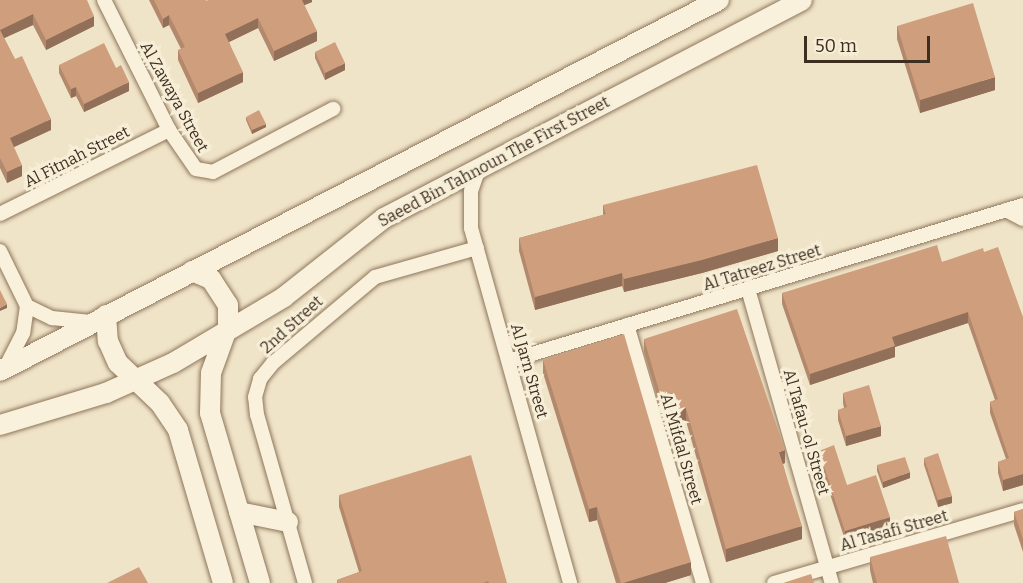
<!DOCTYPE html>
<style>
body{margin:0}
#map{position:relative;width:1023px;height:583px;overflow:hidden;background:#f0e4c8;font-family:Bitter,serif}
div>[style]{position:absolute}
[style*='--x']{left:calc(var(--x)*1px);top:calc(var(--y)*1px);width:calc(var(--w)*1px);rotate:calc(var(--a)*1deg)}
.roads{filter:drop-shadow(0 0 2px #8d765c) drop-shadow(0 0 2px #8d765c)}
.minor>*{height:14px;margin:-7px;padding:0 7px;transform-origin:7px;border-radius:7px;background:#faf1dc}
.secondary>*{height:20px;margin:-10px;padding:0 10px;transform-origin:10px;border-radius:10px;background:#faf1dc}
.wall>*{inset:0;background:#b2896c}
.shaded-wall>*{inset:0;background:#916f58}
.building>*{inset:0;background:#cf9f7d}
span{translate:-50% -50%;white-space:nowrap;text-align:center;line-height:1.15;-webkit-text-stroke:6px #f7eed8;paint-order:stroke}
.street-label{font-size:16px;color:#3d2e20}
.scale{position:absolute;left:804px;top:36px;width:126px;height:27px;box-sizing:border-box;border:3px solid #3d2e20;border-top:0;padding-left:8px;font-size:18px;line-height:21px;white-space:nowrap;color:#3d2e20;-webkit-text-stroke:4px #f7eed8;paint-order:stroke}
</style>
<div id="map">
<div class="roads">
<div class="minor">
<div style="--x:104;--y:0;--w:145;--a:63.4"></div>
<div style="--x:169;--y:130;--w:47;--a:55.3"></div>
<div style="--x:196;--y:169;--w:17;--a:10"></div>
<div style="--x:213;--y:172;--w:136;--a:-27.7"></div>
<div style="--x:479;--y:168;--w:24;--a:109"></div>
<div style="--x:471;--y:191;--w:37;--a:90"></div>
<div style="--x:471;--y:228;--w:369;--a:74.4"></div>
<div style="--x:1006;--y:210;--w:19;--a:28"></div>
<div style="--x:0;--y:214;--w:189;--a:-26.4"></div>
<div style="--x:0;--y:251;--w:61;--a:63.9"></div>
<div style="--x:27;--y:306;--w:27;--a:98"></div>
<div style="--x:23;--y:333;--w:38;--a:117"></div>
<div style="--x:748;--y:289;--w:306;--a:74.1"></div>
<div style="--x:27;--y:306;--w:28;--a:26"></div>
<div style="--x:52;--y:318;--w:39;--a:6"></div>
<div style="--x:627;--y:325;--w:269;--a:73.6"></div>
<div style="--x:509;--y:361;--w:537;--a:-16.88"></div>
<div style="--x:305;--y:583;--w:175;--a:-105.9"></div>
<div style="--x:257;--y:415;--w:18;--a:-96"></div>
<div style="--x:255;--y:397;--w:19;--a:-74"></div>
<div style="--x:260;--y:379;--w:21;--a:-51"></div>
<div style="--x:273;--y:363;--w:133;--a:-40.1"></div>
<div style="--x:375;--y:277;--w:106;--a:-15.9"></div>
<div style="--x:774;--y:583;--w:259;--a:-16.3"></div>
</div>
<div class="secondary">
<div style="--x:192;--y:271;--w:21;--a:23"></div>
<div style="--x:211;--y:279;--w:31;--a:57"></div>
<div style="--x:228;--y:305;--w:21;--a:90"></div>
<div style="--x:228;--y:326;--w:50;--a:109.9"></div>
<div style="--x:211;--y:373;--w:40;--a:91.4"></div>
<div style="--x:210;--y:413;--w:177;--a:73.6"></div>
<div style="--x:106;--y:315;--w:26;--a:86"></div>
<div style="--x:108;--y:341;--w:24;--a:66"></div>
<div style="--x:118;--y:363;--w:58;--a:43.6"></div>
<div style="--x:160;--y:403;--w:32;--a:56"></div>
<div style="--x:178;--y:430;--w:159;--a:73.6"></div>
<div style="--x:0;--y:371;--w:809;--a:-27.29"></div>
<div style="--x:0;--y:425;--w:111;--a:-16.8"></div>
<div style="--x:106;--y:393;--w:73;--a:-24.1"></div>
<div style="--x:173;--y:363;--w:129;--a:-30.7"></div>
<div style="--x:284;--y:297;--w:127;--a:-38.3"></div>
<div style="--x:384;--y:218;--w:471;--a:-27.5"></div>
<div style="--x:239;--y:512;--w:50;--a:11.5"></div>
</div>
</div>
<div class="wall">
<div style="clip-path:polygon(0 0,94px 26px,46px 50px,33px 25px,4px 38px,51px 130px,13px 147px,22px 176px,7px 183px,0 168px)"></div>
<div style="clip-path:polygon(149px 0,206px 0,206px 1px,312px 0,312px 2px,304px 5px,317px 41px,274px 61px,258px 28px,229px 42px,243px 82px,198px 103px,178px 60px,178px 50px,181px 49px,169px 25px,163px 28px)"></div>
<div style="clip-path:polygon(897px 26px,995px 90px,920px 113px,897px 39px)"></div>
<div style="clip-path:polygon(315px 52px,345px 70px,325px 80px,315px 58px)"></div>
<div style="clip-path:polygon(59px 65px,116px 68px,129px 91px,84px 112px,76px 96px,71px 98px,59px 73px)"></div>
<div style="clip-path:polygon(246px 117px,266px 127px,252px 134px,246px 120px)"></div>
<div style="clip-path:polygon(603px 205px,778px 251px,702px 273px,624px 292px,622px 286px,535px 310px,519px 251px,519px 238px,603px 215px)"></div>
<div style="clip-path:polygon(984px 252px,1023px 317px,1023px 485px,1003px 491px,998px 473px,998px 462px,1006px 459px,990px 413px,990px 402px,995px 400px,968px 323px,895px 347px,895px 357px,810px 385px,782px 304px,782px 293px,942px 262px)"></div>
<div style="clip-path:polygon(644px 339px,785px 463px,783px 464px,802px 539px,726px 562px,686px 421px,678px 424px,673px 406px,661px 410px,644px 352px)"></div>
<div style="clip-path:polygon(543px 360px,691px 575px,665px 583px,616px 583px,597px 520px,589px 522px,543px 373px)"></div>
<div style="clip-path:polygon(843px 393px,881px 436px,846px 446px,838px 420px,838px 410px,844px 408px,843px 403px)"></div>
<div style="clip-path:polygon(819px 451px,847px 485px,890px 527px,845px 540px,819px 460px)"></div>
<div style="clip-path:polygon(924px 458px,952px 503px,938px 507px,924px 465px)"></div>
<div style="clip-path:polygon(877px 465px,910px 478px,883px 488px,877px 471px)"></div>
<div style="clip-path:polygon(339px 495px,507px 583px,337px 583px,337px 580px,359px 572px,339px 507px)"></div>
<div style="clip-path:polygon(1023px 509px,1023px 552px,1014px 525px,1014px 512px)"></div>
<div style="clip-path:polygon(870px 557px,959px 583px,873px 583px,870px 570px)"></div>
</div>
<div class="shaded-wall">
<div style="clip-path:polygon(300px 0,312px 0,312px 2px,300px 7px)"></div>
<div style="clip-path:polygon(33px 14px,33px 25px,0 40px,0 30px)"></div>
<div style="clip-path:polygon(169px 15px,169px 25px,163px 28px,163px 19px)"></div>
<div style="clip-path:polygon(94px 16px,94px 26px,46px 50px,46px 40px)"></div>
<div style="clip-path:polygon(258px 18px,258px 28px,225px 44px,225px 34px)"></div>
<div style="clip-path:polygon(317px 31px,317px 41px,274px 61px,274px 51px)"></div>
<div style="clip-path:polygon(345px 63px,345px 70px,325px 80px,325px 73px)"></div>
<div style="clip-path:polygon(243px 72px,243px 82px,198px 103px,198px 93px)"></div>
<div style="clip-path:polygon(995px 77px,995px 90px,920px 113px,920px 100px)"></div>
<div style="clip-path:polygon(129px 82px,129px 91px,84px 112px,84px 104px)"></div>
<div style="clip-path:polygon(76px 87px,76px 96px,71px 98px,71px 89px)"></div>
<div style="clip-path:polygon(51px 119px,51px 130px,10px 149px,10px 138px)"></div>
<div style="clip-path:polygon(266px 124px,266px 127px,252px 134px,252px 130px)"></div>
<div style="clip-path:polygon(22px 165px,22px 176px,7px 183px,7px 172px)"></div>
<div style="clip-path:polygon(778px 238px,778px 251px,702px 273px,624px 292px,624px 279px)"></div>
<div style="clip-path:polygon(622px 273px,622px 286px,535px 310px,535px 297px)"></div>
<div style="clip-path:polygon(7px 304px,7px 308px,0 311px,0 308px)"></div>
<div style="clip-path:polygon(968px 312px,968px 323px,895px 347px,895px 357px,810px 385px,810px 374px,892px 337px)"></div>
<div style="clip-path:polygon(673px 393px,673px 406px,661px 410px,661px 397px)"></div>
<div style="clip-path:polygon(686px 408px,686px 421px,678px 424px,678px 411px)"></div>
<div style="clip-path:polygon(881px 426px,881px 436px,846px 446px,846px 436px)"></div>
<div style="clip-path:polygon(785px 450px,785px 463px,779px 465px,779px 452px)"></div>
<div style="clip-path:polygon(910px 472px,910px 478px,883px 488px,883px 482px)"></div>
<div style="clip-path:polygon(1023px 474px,1023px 485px,1003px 491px,1003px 480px)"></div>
<div style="clip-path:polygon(952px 496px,952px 503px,938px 507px,938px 500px)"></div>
<div style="clip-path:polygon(597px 507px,597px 520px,589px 522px,589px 509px)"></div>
<div style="clip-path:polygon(890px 517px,890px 527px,845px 540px,845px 531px)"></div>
<div style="clip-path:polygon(802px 526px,802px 539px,726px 562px,726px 549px)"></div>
<div style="clip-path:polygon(691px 562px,691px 575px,665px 583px,623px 583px)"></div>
</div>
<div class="building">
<div style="clip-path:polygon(0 0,87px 0,94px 16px,46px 40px,33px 14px,0 30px,15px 59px,22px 56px,51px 119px,10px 138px,22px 165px,7px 172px,0 158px)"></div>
<div style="clip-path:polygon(154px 0,206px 0,206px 1px,208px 0,302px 0,317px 31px,274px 51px,258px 18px,225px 34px,243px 72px,198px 93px,178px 50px,185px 47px,169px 15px,163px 19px)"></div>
<div style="clip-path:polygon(973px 3px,995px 77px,920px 100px,897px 26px)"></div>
<div style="clip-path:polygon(335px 42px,345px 63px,325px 73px,315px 52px)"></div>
<div style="clip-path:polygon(104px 43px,116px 68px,121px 65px,129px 82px,84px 104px,76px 87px,71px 89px,59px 65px)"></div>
<div style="clip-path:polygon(259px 110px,266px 124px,252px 130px,246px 117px)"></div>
<div style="clip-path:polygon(757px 165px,778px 238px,702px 260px,624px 279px,622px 273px,535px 297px,519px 238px,606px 214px,603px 205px)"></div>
<div style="clip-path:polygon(937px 245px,942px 262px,983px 248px,984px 252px,998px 247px,1023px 317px,1023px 474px,1003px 480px,998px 462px,1009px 458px,990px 402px,998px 399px,968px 312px,892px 337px,895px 346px,810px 374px,782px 293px)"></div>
<div style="clip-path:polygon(0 290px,7px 304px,0 308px)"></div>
<div style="clip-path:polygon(737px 309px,785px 450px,779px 452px,802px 526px,726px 549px,686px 408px,678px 411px,673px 393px,661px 397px,644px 339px)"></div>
<div style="clip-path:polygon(624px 334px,691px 562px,623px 583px,621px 583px,597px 507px,589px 509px,543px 360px)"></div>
<div style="clip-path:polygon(869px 385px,881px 426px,846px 436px,838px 410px,847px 407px,843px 393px)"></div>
<div style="clip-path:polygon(834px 445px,847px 485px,876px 475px,890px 517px,845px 531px,819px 451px)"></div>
<div style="clip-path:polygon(938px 453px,952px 496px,938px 500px,924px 458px)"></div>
<div style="clip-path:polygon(471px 455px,507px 583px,489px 583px,488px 581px,483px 583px,338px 583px,337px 580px,362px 571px,339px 495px)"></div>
<div style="clip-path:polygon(905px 457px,910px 472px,883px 482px,877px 465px)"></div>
<div style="clip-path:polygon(1023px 509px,1023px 539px,1014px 512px)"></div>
<div style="clip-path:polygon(946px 536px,959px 583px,877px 583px,870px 557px)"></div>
<div style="clip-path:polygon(139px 567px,148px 583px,107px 583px)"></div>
<div style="clip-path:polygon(811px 574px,814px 583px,783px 583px)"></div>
</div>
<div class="street-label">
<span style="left:174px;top:97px;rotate:61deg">Al Zawaya Street</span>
<span style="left:77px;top:157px;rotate:-27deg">Al Fitnah Street</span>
<span style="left:494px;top:162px;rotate:-28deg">Saeed Bin Tahnoun The First Street</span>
<span style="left:762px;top:268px;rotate:-17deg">Al Tatreez Street</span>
<span style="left:292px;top:325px;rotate:-42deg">2nd Street</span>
<span style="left:529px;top:371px;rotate:74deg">Al Jarn Street</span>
<span style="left:806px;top:432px;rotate:74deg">Al Tafau-ol Street</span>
<span style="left:681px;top:449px;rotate:74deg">Al Mifdal Street</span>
<span style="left:894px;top:531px;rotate:-16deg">Al Tasafi Street</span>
</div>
<div class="scale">50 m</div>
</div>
